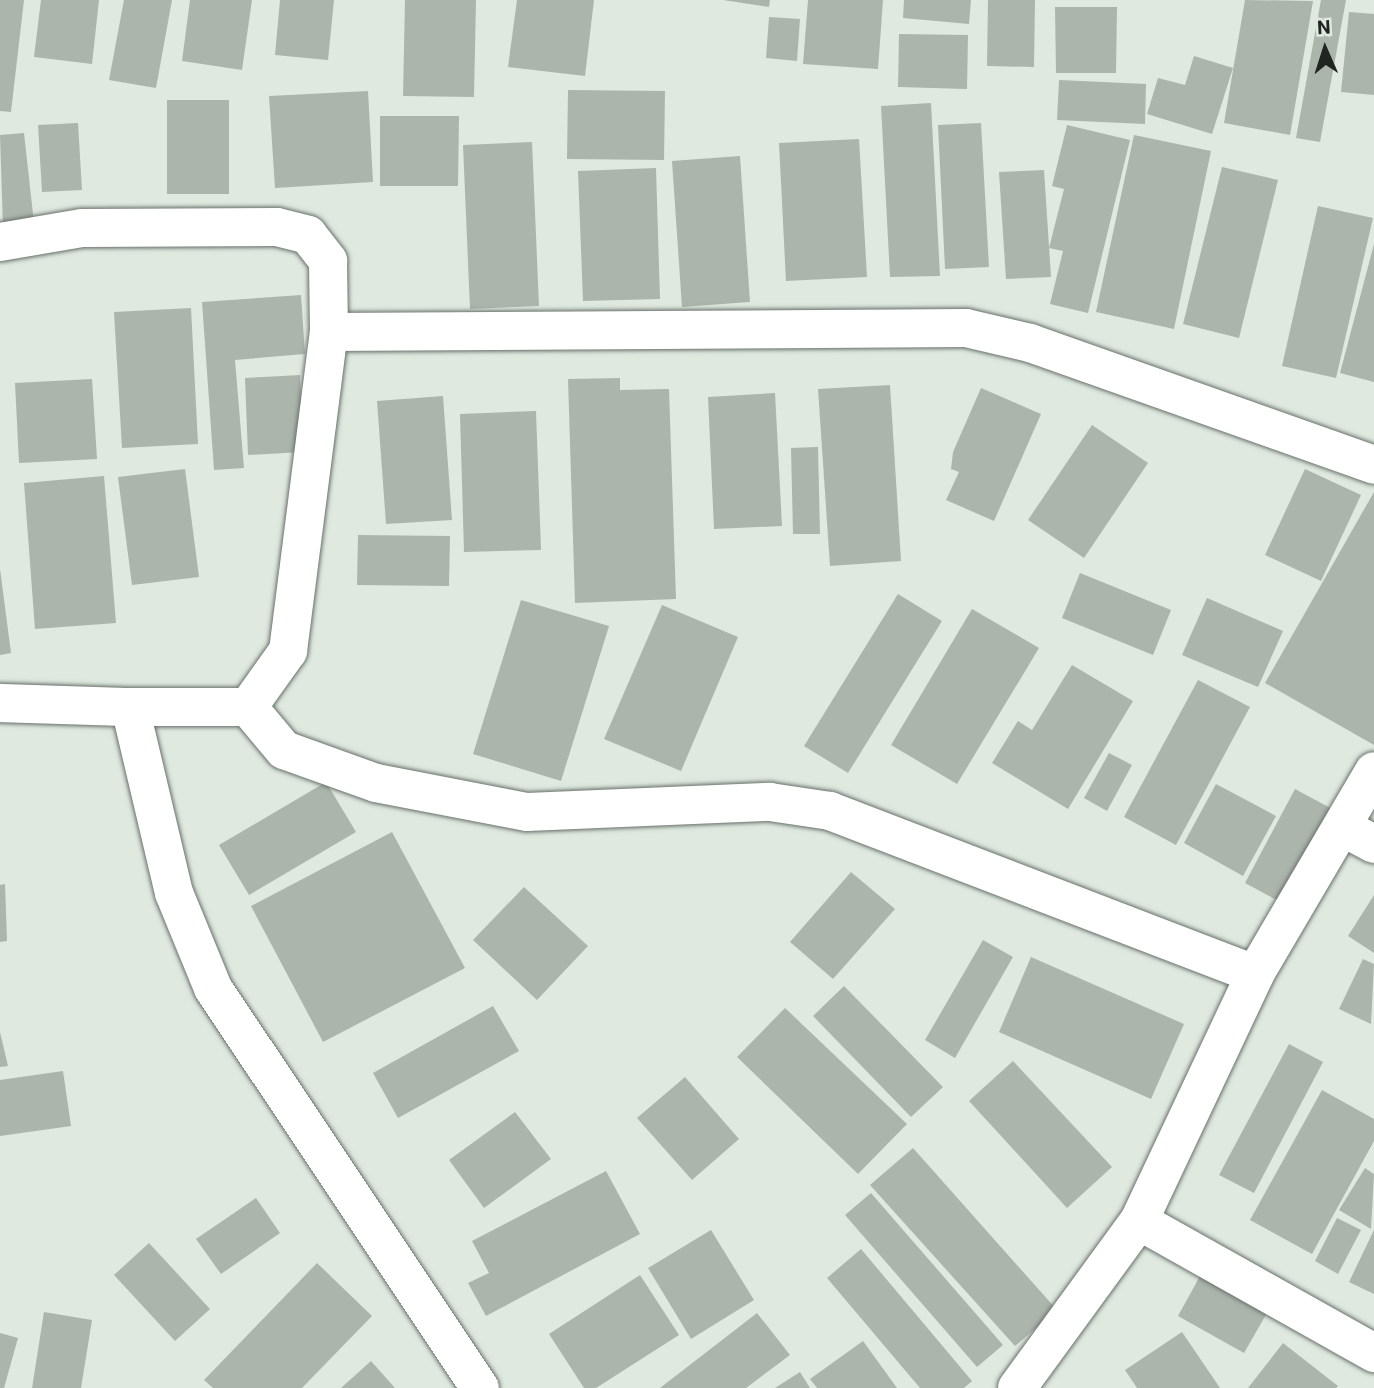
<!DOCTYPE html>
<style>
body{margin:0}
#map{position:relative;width:1374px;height:1388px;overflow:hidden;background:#dfe9e0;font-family:Roboto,sans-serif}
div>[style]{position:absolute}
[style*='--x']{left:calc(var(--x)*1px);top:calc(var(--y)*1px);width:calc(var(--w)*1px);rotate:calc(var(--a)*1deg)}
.building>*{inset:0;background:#abb5ac}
.roads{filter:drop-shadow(0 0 2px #68716a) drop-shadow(0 0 2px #68716a)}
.street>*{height:38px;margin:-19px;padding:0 19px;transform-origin:19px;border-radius:19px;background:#fff}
span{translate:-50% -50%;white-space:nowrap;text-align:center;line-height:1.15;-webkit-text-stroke:5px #dfe9e0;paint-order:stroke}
.north{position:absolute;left:1290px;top:14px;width:70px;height:70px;-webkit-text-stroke:5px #dfe9e0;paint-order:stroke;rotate:357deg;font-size:19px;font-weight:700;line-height:28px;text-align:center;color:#212522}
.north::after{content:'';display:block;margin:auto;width:24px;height:32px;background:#212522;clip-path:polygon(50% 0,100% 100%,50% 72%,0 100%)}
</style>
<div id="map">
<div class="building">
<div style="clip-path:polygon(0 0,24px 0,11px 112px,0 111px)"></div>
<div style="clip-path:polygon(41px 0,99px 0,92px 64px,34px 57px)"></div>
<div style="clip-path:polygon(124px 0,172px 0,156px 88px,109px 80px)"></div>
<div style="clip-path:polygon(190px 0,252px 0,242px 70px,182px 61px)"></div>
<div style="clip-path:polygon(280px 0,334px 0,328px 60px,275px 55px)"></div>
<div style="clip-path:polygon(405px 0,476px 0,474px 97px,403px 96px)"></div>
<div style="clip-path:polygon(517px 0,594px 0,585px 76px,508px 67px)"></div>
<div style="clip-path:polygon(723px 0,770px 0,769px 7px)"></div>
<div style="clip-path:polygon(808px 0,883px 0,878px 69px,803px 64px)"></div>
<div style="clip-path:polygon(904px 0,971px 0,969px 24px,903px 18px)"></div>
<div style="clip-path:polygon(988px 0,1035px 0,1034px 67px,987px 66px)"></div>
<div style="clip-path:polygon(1245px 0,1313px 1px,1290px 135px,1224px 123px)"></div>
<div style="clip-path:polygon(1321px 0,1346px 0,1320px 142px,1296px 138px)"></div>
<div style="clip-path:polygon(1055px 7px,1117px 7px,1116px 73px,1056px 73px)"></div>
<div style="clip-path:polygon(1349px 12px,1374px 14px,1374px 95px,1341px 92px)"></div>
<div style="clip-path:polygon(769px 17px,800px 19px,797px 61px,766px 58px)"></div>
<div style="clip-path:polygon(899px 34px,968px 35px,967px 89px,898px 87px)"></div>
<div style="clip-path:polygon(1194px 56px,1233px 68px,1212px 134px,1147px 114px,1158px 78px,1185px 85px)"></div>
<div style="clip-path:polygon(1059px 80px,1146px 84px,1145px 124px,1057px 120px)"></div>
<div style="clip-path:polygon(568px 90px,665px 91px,664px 160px,567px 159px)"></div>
<div style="clip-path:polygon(368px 91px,373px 182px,275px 188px,269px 96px)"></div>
<div style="clip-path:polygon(167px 100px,229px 100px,229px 194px,167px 194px)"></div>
<div style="clip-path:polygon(931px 103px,940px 276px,890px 277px,881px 106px)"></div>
<div style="clip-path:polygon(380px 116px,459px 116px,458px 186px,380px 186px)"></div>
<div style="clip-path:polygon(78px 123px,82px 190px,42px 192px,38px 125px)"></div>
<div style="clip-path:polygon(981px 123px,989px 267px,945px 269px,938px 125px)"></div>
<div style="clip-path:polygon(1067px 125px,1130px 140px,1088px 313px,1050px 304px,1063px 251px,1049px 248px,1064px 189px,1052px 186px)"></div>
<div style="clip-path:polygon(24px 133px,34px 223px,3px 227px,0 135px)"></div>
<div style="clip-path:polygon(1134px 135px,1211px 151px,1174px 329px,1096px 312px)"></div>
<div style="clip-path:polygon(859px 139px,867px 277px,786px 281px,779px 143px)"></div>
<div style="clip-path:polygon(532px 142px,539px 306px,470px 309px,463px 145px)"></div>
<div style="clip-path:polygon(740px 156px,750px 302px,682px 307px,672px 161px)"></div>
<div style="clip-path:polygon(1222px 167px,1278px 180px,1239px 338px,1183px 324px)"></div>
<div style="clip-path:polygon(656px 168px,660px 299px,583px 301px,578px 171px)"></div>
<div style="clip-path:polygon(1044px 170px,1051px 277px,1006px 279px,999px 172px)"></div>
<div style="clip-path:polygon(1318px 206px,1373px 218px,1336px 378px,1282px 366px)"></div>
<div style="clip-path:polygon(1374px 244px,1374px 382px,1340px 373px)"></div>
<div style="clip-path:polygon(301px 295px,305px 354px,235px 360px,244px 468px,214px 470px,202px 302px)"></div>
<div style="clip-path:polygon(191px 308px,198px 444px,122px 448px,114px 312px)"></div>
<div style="clip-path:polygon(300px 375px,303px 452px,248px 455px,245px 378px)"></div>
<div style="clip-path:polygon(620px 378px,620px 390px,669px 389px,676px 599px,575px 603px,568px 379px)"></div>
<div style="clip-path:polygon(92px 379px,97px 459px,19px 463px,15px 383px)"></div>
<div style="clip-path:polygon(890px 385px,901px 561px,830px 566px,818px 389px)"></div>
<div style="clip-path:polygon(981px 388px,1041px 414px,994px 521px,946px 500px,959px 472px,951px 469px,953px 452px)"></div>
<div style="clip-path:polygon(775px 393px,782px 526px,714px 529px,708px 397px)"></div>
<div style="clip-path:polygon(443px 396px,452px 520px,386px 524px,377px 401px)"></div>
<div style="clip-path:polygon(536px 411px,541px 550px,464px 552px,460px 414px)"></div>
<div style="clip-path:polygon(1092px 425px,1148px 463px,1084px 558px,1028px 520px)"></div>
<div style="clip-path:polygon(818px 447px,820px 534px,793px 534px,791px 448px)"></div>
<div style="clip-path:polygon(185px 469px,199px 577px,132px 585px,118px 477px)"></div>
<div style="clip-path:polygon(1305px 469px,1361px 495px,1321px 581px,1265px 555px)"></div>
<div style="clip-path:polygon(104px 476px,116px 623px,35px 629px,24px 483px)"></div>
<div style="clip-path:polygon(1374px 492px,1374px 745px,1265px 683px)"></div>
<div style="clip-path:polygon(358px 535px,450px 536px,449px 586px,357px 585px)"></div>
<div style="clip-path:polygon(0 569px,11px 653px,0 655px)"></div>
<div style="clip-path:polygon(1080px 573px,1171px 610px,1153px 655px,1062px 618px)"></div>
<div style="clip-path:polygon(898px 594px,942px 621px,848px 773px,804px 746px)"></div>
<div style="clip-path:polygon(1207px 598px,1283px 631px,1258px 687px,1182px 655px)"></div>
<div style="clip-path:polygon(521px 600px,609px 626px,561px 781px,473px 754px)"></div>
<div style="clip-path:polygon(662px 605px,738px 637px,681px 771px,604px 739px)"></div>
<div style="clip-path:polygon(972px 609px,1039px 648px,957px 784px,891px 745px)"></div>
<div style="clip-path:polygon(1072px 665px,1133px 701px,1068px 809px,992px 763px,1018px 721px,1032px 730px)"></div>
<div style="clip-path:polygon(1198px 680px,1250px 707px,1176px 845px,1124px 817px)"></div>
<div style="clip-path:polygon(1109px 753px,1132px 765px,1107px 811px,1084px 798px)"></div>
<div style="clip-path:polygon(326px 782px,356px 832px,249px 895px,219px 845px)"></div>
<div style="clip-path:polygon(1216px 784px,1276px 816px,1243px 876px,1184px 843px)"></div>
<div style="clip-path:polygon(1295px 789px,1336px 811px,1286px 905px,1245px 883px)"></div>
<div style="clip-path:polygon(392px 832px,465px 968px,323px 1042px,251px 906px)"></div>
<div style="clip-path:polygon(851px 872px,895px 909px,833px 979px,790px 942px)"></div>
<div style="clip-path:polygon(5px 884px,7px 941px,0 942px,0 885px)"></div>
<div style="clip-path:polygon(524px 887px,588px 946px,537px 1000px,473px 940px)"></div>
<div style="clip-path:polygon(1374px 895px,1374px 953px,1348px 936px)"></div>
<div style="clip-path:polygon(983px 940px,1013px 957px,955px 1058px,925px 1040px)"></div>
<div style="clip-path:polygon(1031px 957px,1184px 1024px,1151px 1099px,999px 1032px)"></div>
<div style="clip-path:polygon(1363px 959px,1374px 964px,1371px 1024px,1339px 1009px)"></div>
<div style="clip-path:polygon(844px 986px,943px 1087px,911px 1117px,813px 1016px)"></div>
<div style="clip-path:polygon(493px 1006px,519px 1051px,398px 1118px,373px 1073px)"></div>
<div style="clip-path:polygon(785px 1008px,907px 1124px,858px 1174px,737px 1057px)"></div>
<div style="clip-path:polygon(0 1032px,8px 1066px,0 1067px)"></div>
<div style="clip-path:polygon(1289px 1044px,1323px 1062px,1254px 1193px,1219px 1175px)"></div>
<div style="clip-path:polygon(1013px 1061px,1112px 1167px,1067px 1208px,969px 1101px)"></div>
<div style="clip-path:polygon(63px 1071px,71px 1126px,0 1136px,0 1080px)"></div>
<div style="clip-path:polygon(685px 1077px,739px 1139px,692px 1180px,637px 1118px)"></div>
<div style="clip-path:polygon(1322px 1090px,1374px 1119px,1374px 1141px,1312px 1254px,1250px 1220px)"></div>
<div style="clip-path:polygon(515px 1112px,551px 1159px,484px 1208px,449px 1160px)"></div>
<div style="clip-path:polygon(913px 1148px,1057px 1310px,1015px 1346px,870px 1185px)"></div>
<div style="clip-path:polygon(1365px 1168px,1374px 1174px,1371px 1229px,1339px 1210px)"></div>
<div style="clip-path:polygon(606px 1171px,640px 1234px,486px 1316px,468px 1283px,489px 1273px,472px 1241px)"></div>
<div style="clip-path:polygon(871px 1193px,1003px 1345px,977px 1367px,845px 1215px)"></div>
<div style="clip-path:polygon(256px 1198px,280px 1233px,221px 1274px,196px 1239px)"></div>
<div style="clip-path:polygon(1337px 1218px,1361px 1230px,1338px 1274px,1315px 1261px)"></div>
<div style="clip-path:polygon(711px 1230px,754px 1300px,691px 1339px,648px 1268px)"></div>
<div style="clip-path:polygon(1374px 1230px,1374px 1294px,1349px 1282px)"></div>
<div style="clip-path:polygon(149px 1243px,210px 1309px,175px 1341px,114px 1275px)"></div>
<div style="clip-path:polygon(861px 1249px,972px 1381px,964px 1388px,920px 1388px,827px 1278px)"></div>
<div style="clip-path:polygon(317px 1263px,372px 1316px,302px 1388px,213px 1388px,204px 1380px)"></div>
<div style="clip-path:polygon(640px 1275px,679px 1335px,596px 1388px,584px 1388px,549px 1334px)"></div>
<div style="clip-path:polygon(1200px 1276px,1267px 1313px,1244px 1353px,1178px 1316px)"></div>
<div style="clip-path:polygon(44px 1312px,92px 1320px,81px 1388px,32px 1388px)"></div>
<div style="clip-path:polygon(757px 1313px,790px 1355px,746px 1388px,660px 1388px)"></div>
<div style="clip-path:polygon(1182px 1332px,1220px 1388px,1137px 1388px,1125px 1370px)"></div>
<div style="clip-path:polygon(0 1333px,18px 1338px,4px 1388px,0 1388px)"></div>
<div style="clip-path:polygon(863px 1341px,897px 1388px,817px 1388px,810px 1379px)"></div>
<div style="clip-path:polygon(1283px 1343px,1338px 1386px,1336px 1388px,1248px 1388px)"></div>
<div style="clip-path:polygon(371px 1361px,395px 1388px,341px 1388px)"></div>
<div style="clip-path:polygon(800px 1372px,810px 1388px,775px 1388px)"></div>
</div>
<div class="roads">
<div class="street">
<div style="--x:0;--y:242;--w:83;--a:-9.7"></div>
<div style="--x:82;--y:228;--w:195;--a:-0.3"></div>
<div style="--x:277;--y:227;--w:32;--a:14"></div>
<div style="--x:308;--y:235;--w:33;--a:52"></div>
<div style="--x:328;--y:261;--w:71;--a:89.2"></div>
<div style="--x:329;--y:332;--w:637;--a:-0.36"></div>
<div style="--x:966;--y:328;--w:66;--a:13.2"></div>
<div style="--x:1030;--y:343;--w:365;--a:19.5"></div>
<div style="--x:0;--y:703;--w:130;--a:1.8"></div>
<div style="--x:130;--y:707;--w:191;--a:76.7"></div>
<div style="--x:174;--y:893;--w:103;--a:67.7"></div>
<div style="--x:213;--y:988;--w:481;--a:56.3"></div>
<div style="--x:130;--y:707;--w:118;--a:0"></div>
<div style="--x:248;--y:707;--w:56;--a:50.1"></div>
<div style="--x:284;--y:750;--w:98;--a:19.7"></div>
<div style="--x:376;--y:783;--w:154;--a:10.9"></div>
<div style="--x:527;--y:812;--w:243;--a:-2.4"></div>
<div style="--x:770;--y:802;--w:61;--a:8.5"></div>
<div style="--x:830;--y:811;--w:455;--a:21"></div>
<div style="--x:248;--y:707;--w:69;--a:-54.5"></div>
<div style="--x:288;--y:651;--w:322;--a:-82.7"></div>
<div style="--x:1342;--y:827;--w:36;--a:28"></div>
<div style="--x:1139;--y:1221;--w:270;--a:29.3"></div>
<div style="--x:1017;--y:1388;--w:207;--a:-53.9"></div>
<div style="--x:1139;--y:1221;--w:273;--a:-64.8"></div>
<div style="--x:1255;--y:974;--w:235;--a:-59.6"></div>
</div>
</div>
<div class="north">N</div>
</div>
